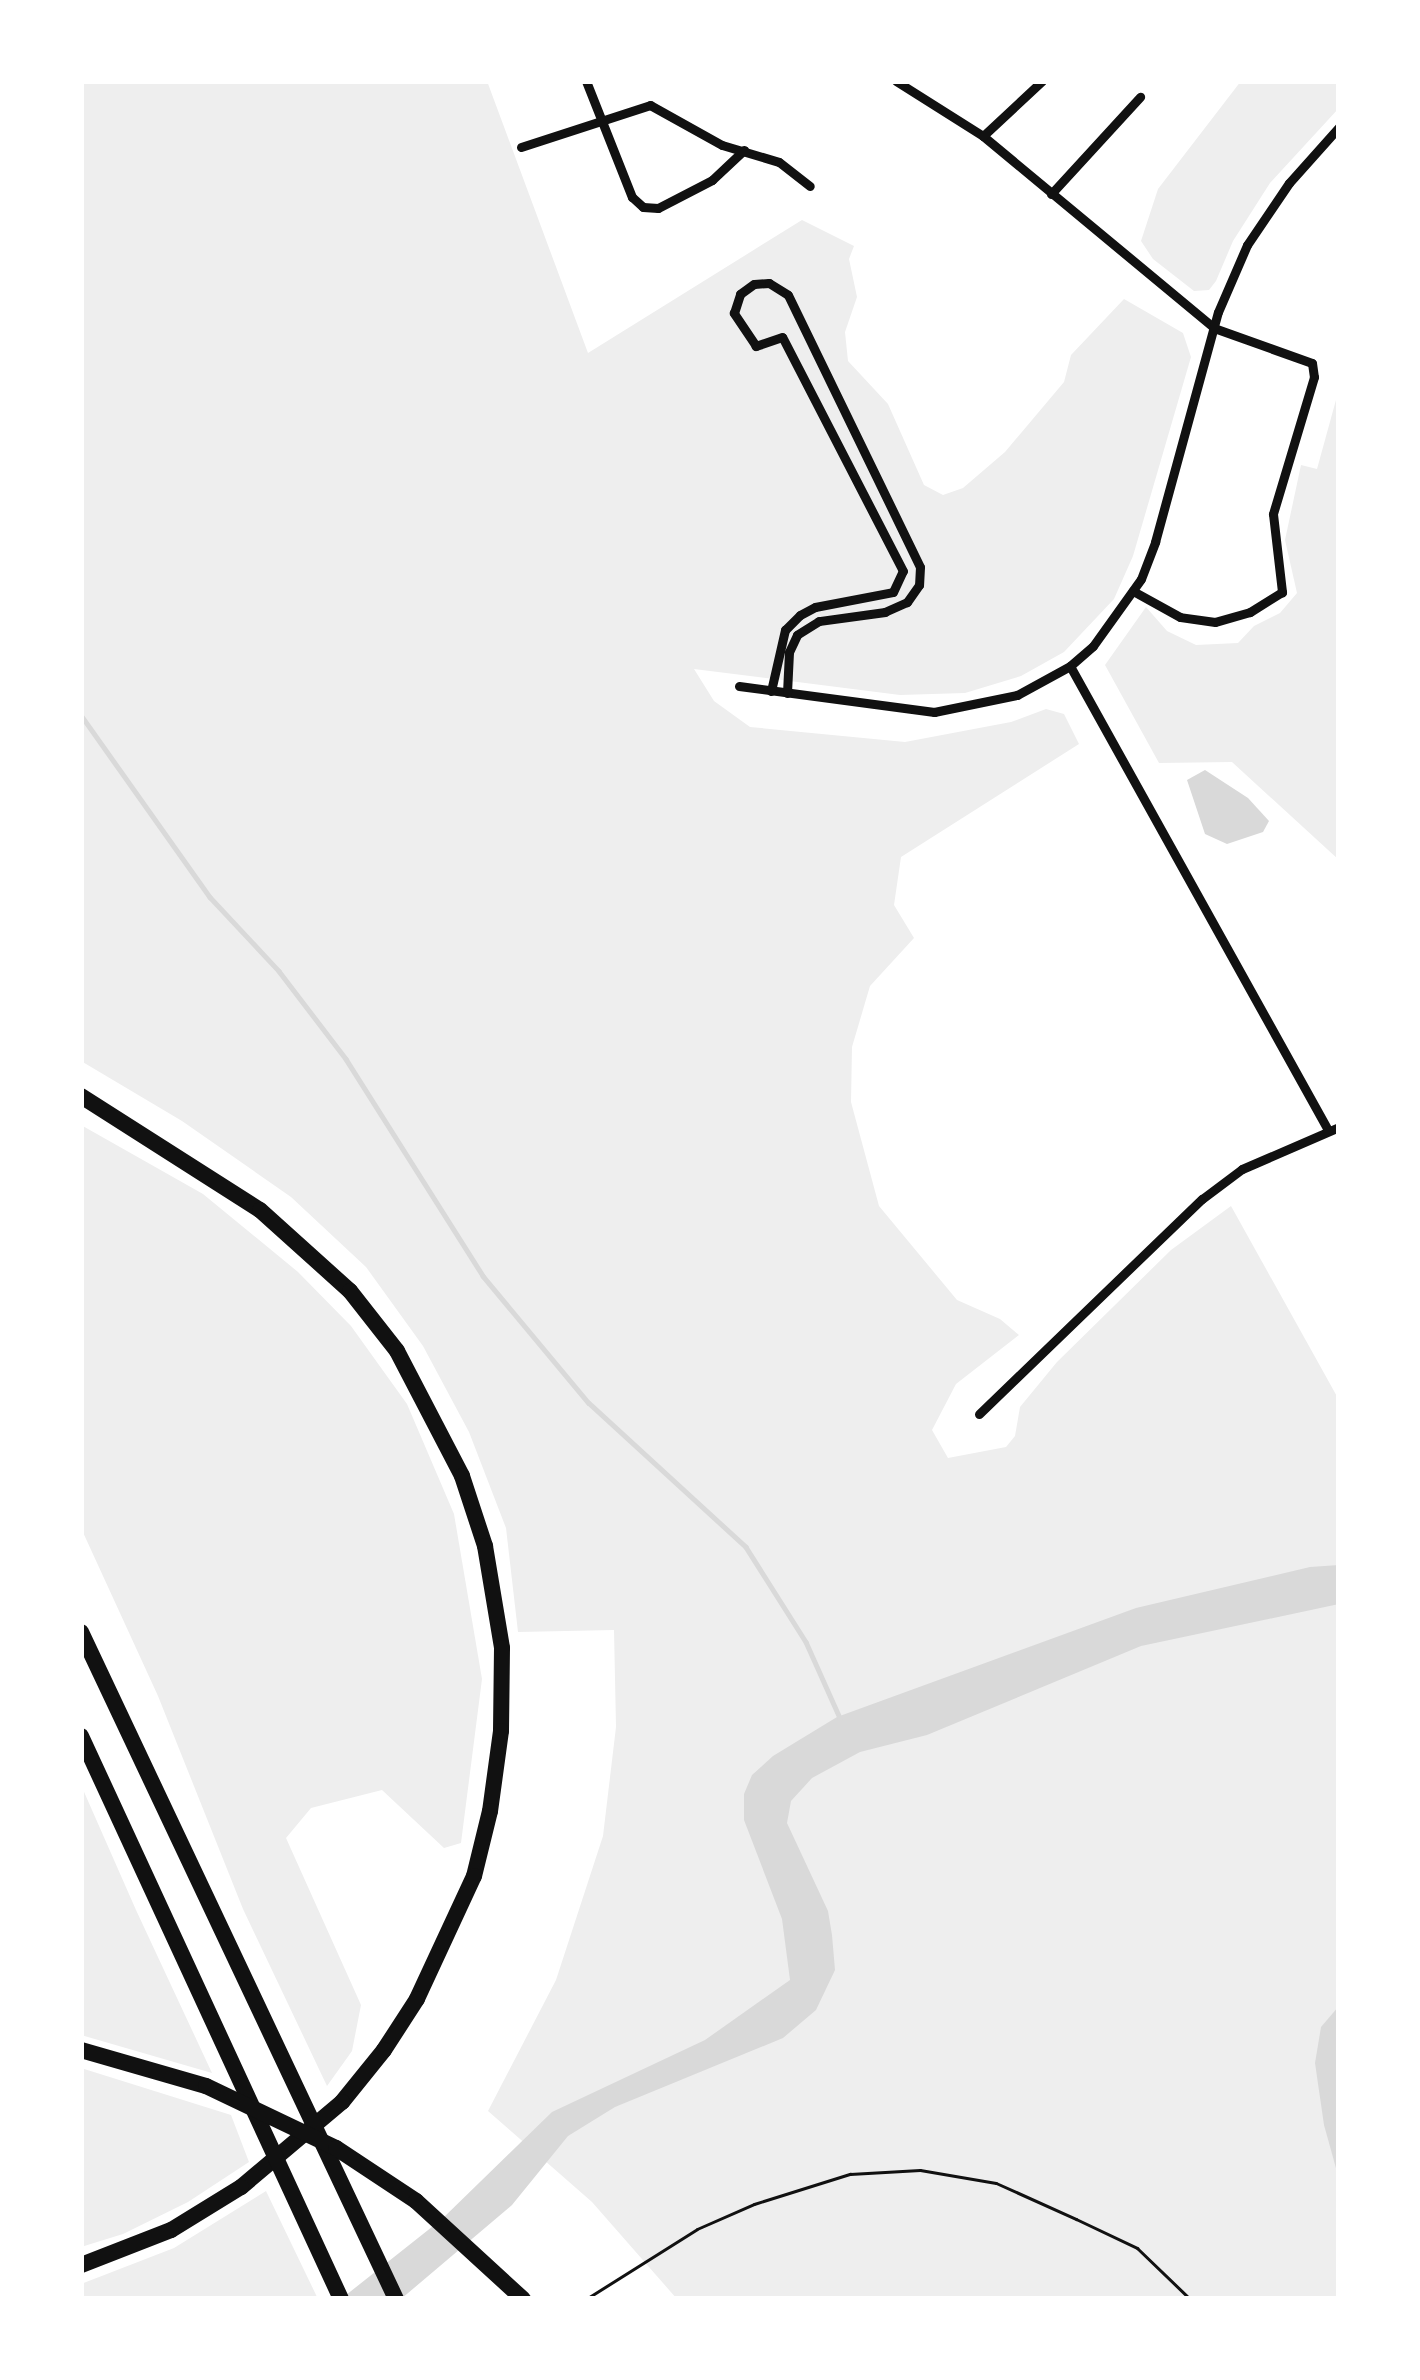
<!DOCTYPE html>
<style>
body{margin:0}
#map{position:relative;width:1420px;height:2380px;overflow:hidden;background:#fff;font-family:Barlow,sans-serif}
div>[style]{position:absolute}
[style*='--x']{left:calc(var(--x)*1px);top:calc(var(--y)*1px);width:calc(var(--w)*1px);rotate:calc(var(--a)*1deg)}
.green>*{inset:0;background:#eee}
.water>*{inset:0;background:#d9d9d9}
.stream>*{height:4.5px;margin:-2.25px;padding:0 2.25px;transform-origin:2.25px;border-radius:2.25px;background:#d9d9d9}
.path>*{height:3px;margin:-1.5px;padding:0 1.5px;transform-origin:1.5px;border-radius:1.5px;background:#111}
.minor>*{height:9px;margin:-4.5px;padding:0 4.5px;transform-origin:4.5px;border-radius:4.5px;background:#111}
.motorway>*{height:16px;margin:-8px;padding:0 8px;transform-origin:8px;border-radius:8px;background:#111}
span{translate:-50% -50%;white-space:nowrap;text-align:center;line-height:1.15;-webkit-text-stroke:9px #fff;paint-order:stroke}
.frame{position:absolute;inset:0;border:84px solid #fff;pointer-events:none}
</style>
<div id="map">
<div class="green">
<div style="clip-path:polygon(81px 81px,487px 81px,588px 353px,802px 220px,854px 246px,849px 259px,857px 297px,845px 332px,848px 361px,888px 404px,924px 485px,943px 495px,963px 488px,1005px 452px,1064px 382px,1071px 355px,1124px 299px,1183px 333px,1191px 357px,1133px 556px,1114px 599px,1064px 652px,1021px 676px,965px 693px,900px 695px,694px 669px,714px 701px,750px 727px,905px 742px,1011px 722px,1046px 709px,1064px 714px,1079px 744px,901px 857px,894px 905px,914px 938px,870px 986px,852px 1047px,851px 1102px,879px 1206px,957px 1300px,1000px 1319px,1019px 1335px,956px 1384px,932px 1430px,948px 1458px,1006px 1447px,1015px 1436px,1020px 1407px,1057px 1362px,1171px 1250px,1231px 1206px,1339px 1400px,1339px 2299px,677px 2299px,592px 2202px,488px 2111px,556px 1980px,603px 1836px,616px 1727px,614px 1630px,518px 1632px,506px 1528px,469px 1432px,423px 1346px,366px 1267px,291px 1197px,182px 1121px,81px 1061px)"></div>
<div style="clip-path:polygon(1241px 81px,1339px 81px,1339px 108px,1270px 183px,1233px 241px,1216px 281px,1209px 290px,1194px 291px,1153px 259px,1141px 241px,1158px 189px)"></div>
<div style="clip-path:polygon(1339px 389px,1339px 860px,1232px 762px,1159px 763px,1105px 665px,1146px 607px,1167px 631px,1196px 645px,1238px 643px,1254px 626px,1280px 613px,1297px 593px,1285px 540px,1301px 465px,1317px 469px)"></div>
<div style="clip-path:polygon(81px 1125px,203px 1194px,298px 1272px,351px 1326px,407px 1404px,454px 1514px,482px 1679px,461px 1843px,444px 1848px,382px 1790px,311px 1808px,286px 1838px,361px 2005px,352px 2051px,327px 2086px,243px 1909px,158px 1696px,81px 1528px)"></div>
<div style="clip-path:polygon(81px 1785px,136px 1910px,212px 2073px,81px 2035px)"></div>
<div style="clip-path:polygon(81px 2068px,231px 2115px,249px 2162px,188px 2202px,123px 2234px,81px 2247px)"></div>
<div style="clip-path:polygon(266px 2191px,318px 2299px,81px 2299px,81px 2284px,174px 2248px)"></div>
</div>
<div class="water">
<div style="clip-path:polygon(1205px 770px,1248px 798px,1269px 821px,1263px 832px,1227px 844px,1205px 834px,1187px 780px)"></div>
<div style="clip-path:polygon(1339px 1565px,1339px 1604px,1141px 1646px,927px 1735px,860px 1752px,812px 1778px,791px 1801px,787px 1823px,828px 1911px,832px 1935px,835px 1970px,816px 2010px,783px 2038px,615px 2107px,568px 2136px,512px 2205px,401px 2299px,341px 2299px,442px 2219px,552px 2112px,705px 2040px,790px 1980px,782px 1919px,744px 1820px,744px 1794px,752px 1775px,773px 1756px,837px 1717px,1136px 1608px,1310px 1567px)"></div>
<div style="clip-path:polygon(1339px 2006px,1339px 2179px,1324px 2125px,1315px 2063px,1321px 2027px)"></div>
</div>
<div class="stream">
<div style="--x:81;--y:715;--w:223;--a:54.7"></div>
<div style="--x:210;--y:897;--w:101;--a:47"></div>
<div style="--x:279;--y:971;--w:111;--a:52.7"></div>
<div style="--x:346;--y:1059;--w:257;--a:57.7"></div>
<div style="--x:483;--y:1276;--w:165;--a:50.2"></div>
<div style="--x:589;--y:1403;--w:213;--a:42.5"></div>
<div style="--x:746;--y:1547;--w:112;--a:57.7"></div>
<div style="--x:806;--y:1642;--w:83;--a:65.9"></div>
</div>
<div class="path">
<div style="--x:586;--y:2299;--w:131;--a:-32.2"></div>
<div style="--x:697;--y:2229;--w:62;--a:-23.7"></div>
<div style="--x:754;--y:2204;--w:101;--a:-17.4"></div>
<div style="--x:850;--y:2174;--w:70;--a:-3.3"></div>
<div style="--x:920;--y:2170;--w:77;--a:9.7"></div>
<div style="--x:996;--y:2183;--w:88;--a:24.2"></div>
<div style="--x:1076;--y:2219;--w:68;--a:25.4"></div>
<div style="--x:1137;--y:2248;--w:74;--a:43.9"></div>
</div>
<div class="minor">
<div style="--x:586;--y:81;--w:125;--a:68.4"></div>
<div style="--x:632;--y:197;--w:15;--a:42"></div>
<div style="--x:643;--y:207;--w:15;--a:4"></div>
<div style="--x:658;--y:208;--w:61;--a:-27.4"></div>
<div style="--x:712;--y:180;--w:44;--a:-43.2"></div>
<div style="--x:896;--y:81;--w:103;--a:32.3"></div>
<div style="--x:983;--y:136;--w:300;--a:39.7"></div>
<div style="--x:1214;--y:328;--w:104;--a:19.7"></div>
<div style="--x:1312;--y:363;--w:14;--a:82"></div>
<div style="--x:1314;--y:377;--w:143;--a:106.7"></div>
<div style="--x:1273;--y:514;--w:79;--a:83.4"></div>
<div style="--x:1282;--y:592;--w:38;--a:148"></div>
<div style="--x:1250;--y:612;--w:36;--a:164"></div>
<div style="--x:1215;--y:622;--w:35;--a:-172"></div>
<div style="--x:1180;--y:617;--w:54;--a:-151"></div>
<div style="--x:983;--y:136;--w:81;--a:-43"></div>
<div style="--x:521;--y:147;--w:136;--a:-18"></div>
<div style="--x:650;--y:105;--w:82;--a:29.1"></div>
<div style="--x:722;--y:145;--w:59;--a:16.6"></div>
<div style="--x:779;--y:162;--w:39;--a:38"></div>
<div style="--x:1051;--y:194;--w:132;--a:-47.5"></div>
<div style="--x:1070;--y:666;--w:531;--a:60.92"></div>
<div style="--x:739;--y:686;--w:197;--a:7.6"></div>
<div style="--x:934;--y:712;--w:85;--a:-11.6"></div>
<div style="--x:1017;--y:695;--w:60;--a:-28.7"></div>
<div style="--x:1070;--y:666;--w:30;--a:-41"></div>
<div style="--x:1093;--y:646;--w:82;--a:-54.4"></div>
<div style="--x:1141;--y:579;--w:40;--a:-69"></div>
<div style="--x:1155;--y:542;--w:238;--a:-74.7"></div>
<div style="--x:1218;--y:312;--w:73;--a:-66.6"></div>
<div style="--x:1247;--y:245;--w:75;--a:-55.9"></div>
<div style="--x:1289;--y:183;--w:75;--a:-48.2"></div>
<div style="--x:771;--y:691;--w:63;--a:-77.1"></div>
<div style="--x:785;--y:630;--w:21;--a:-45"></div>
<div style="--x:800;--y:615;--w:17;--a:-28"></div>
<div style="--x:815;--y:607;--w:79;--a:-10.9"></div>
<div style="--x:893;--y:592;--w:23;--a:-65"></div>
<div style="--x:903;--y:571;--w:263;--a:-117.3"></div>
<div style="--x:782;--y:337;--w:28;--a:161"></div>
<div style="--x:756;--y:346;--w:40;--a:-124"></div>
<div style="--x:734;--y:313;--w:20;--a:-72"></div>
<div style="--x:740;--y:294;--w:17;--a:-36"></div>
<div style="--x:754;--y:284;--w:15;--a:-4"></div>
<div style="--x:769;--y:283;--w:22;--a:32"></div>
<div style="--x:788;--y:295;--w:302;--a:64.1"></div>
<div style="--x:920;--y:567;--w:18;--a:93"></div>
<div style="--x:919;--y:585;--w:21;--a:125"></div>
<div style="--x:907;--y:602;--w:24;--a:156"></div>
<div style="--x:885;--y:612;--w:67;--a:172.2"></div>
<div style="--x:819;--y:621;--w:26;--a:148"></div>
<div style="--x:797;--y:635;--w:19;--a:115"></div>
<div style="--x:789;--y:652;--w:41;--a:92.8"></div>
<div style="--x:979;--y:1414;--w:310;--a:-44"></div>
<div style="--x:1202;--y:1199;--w:50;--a:-36.9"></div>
<div style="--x:1242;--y:1169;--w:106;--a:-23.4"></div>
</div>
<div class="motorway">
<div style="--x:81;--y:1096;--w:212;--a:32.5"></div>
<div style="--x:260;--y:1210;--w:121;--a:42"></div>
<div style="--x:350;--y:1291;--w:76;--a:51.9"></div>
<div style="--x:397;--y:1351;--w:141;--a:62.5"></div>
<div style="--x:462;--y:1476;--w:74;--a:71.8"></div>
<div style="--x:485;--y:1546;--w:103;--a:80.5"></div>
<div style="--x:502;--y:1648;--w:83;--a:90.7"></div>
<div style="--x:501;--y:1731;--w:81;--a:97.8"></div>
<div style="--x:490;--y:1811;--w:67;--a:103.8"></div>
<div style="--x:474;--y:1876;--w:136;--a:114.9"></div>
<div style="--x:417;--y:1999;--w:61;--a:122.9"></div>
<div style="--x:384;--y:2050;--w:67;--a:128.9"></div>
<div style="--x:342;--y:2102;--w:132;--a:139.9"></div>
<div style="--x:241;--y:2187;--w:82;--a:148.4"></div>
<div style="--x:171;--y:2230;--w:97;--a:158.7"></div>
<div style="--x:81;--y:1632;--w:738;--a:64.72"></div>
<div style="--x:81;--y:1736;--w:620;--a:65.21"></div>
<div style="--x:81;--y:2050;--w:130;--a:16.1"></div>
<div style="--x:206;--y:2086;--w:144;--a:25.5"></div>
<div style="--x:336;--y:2148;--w:96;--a:33.5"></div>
<div style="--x:416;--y:2201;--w:145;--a:42.5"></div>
</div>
<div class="frame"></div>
</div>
